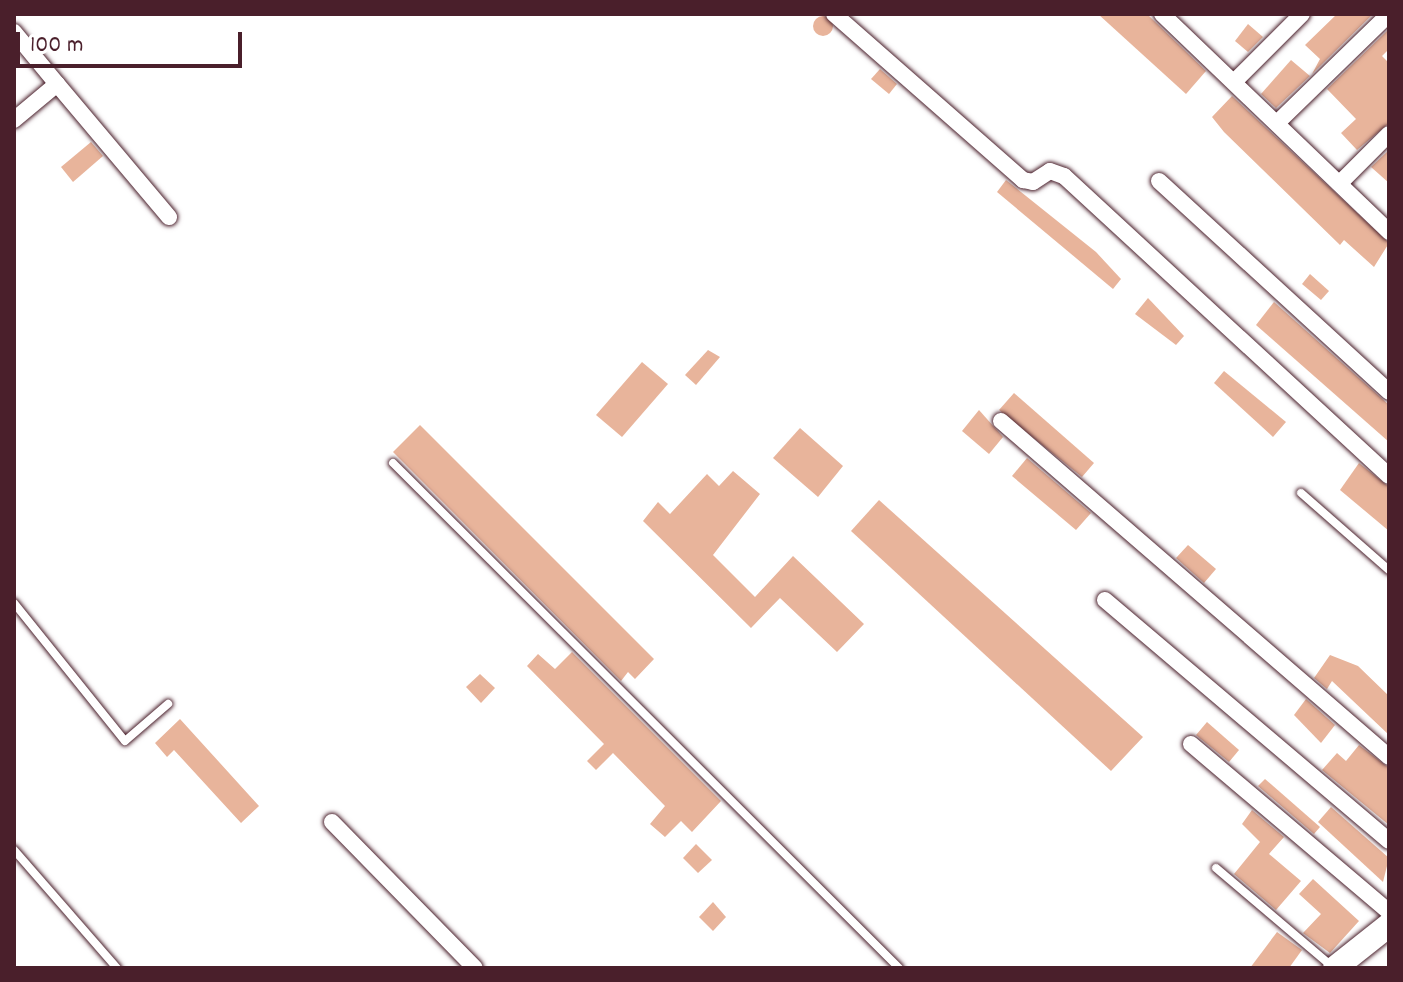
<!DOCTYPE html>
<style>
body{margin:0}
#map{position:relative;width:1403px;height:982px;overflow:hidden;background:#fff;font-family:Dekko,sans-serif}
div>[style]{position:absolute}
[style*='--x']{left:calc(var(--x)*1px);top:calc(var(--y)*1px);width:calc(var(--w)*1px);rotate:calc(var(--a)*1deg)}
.building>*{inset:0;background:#e8b49b}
.round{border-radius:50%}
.roads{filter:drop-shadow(0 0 2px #4a1f2b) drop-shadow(0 0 2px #4a1f2b)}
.lane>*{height:8px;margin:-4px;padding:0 4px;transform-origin:4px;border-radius:4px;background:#fff}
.street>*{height:16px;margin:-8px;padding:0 8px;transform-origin:8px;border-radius:8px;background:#fff}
.secondary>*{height:24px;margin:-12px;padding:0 12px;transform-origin:12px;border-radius:12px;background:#fff}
span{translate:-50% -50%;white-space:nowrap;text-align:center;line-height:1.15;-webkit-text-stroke:7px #fff;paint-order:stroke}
.frame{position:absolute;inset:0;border:16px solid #4a1f2b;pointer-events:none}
.scale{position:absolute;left:16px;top:32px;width:226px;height:36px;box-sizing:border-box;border:4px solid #4a1f2b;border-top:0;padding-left:10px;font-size:24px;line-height:28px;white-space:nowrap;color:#4a1f2b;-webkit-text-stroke:6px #fff;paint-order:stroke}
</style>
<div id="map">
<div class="building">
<div style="clip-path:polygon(1098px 14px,1147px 14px,1206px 71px,1186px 94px)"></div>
<div style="clip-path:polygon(1337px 14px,1373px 14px,1312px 74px,1320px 59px,1305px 45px)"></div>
<div class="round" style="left:813px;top:16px;width:20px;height:20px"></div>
<div style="clip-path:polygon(1248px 24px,1263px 37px,1248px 52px,1235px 41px)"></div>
<div style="clip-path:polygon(1388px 30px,1389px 49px,1382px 56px,1389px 63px,1389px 123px,1357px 150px,1341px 133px,1356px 119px,1327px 89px)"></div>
<div style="clip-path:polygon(1291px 60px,1310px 76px,1276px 108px,1261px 94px)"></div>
<div style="clip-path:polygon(880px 69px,897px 84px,889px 94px,871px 79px)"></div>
<div style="clip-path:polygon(1232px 96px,1389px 243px,1374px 267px,1344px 240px,1340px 245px,1224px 132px,1212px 117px)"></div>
<div style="clip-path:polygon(91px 142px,103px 156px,73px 182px,61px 167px)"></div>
<div style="clip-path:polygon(1389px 150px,1389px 183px,1371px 167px)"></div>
<div style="clip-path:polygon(1006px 180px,1096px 252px,1121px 279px,1113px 289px,997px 192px)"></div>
<div style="clip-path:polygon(1310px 274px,1329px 291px,1321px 300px,1302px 284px)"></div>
<div style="clip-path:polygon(1148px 298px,1184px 336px,1176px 345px,1135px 314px)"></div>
<div style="clip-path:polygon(1274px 302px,1389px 405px,1389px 442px,1256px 325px)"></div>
<div style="clip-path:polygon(708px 350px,720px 357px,696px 385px,685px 375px)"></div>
<div style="clip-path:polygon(642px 362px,668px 384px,622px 437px,596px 415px)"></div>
<div style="clip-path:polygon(1224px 371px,1286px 422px,1273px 437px,1214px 383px)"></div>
<div style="clip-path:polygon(1014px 393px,1094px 463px,1082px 477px,999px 410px)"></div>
<div style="clip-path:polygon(979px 410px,1003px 437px,989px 454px,962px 431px)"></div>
<div style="clip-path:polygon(420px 425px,654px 659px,635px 679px,628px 672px,621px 681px,393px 452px)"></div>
<div style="clip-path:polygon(800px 428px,843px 466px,818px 497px,773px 458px)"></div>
<div style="clip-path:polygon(1027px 458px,1091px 513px,1076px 530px,1012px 476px)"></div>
<div style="clip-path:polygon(1359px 463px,1389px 487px,1389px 531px,1340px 490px)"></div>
<div style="clip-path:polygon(733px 471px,760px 494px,713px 555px,755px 597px,793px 556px,864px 624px,837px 652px,780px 598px,751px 628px,643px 521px,658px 502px,670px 514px,707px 474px,719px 486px)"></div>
<div style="clip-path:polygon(879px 500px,1143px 737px,1111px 771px,851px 531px)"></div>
<div style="clip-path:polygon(1188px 545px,1216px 569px,1204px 583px,1176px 558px)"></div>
<div style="clip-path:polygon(572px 652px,721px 801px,692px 832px,681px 821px,665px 837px,650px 824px,665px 806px,613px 753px,596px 770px,587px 761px,604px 744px,527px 666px,538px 654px,555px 669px)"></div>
<div style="clip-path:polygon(1330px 655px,1358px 666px,1389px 696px,1389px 735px,1332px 681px,1327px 689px,1314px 678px)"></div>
<div style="clip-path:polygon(480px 674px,495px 688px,481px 703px,466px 687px)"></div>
<div style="clip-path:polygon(1306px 699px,1335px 725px,1321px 743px,1294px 715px)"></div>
<div style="clip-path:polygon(180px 719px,259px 806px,241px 823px,174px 750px,167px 757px,155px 743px)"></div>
<div style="clip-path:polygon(1207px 722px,1239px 750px,1229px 762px,1196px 735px)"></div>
<div style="clip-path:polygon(1359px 745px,1389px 768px,1389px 825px,1322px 770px,1337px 753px,1346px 761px)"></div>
<div style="clip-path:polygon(1265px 779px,1320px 827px,1314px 834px,1258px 786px)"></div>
<div style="clip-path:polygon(1331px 807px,1389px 858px,1383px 882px,1318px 822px)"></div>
<div style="clip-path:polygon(1252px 810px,1284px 837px,1269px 854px,1301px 881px,1276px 910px,1234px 874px,1260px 842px,1242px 824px)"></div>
<div style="clip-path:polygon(696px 844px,712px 860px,698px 873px,683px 858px)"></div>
<div style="clip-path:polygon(1313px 879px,1359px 921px,1330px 953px,1303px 933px,1321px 914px,1299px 894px)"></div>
<div style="clip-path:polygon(713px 902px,726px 917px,713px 931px,699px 917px)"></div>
<div style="clip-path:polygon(1277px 932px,1302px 950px,1289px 968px,1250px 968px)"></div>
</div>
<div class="roads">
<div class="lane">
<div style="--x:393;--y:463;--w:715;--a:44.94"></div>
<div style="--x:1301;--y:493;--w:117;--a:41.2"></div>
<div style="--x:14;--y:603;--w:177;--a:51.2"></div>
<div style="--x:125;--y:741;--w:57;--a:-40.7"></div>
<div style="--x:14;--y:850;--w:157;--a:48.9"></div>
<div style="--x:1216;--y:868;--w:155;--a:40.3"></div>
</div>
<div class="street">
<div style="--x:834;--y:14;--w:252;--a:41.3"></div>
<div style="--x:1023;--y:180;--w:10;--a:11"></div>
<div style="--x:1033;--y:182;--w:20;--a:-33"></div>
<div style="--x:1050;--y:171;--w:15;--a:20"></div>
<div style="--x:1064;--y:176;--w:442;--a:42.7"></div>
<div style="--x:1162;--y:14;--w:315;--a:43.8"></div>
<div style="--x:14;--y:32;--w:67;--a:50.4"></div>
<div style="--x:57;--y:84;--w:56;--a:140.1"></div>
<div style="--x:1234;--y:82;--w:96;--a:-45"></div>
<div style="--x:57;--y:84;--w:174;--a:49.9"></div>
<div style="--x:1277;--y:123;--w:156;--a:-44.2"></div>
<div style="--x:1159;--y:181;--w:312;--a:42.5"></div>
<div style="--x:1340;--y:183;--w:69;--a:-45"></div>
<div style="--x:1001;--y:421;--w:513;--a:40.89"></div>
<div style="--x:1105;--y:600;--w:372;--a:40.3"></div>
<div style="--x:1191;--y:744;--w:260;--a:40.3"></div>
<div style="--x:332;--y:822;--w:204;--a:45.6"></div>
</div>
<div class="secondary">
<div style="--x:1335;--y:968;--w:69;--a:-38.5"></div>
</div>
</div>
<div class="frame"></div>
<div class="scale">100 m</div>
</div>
